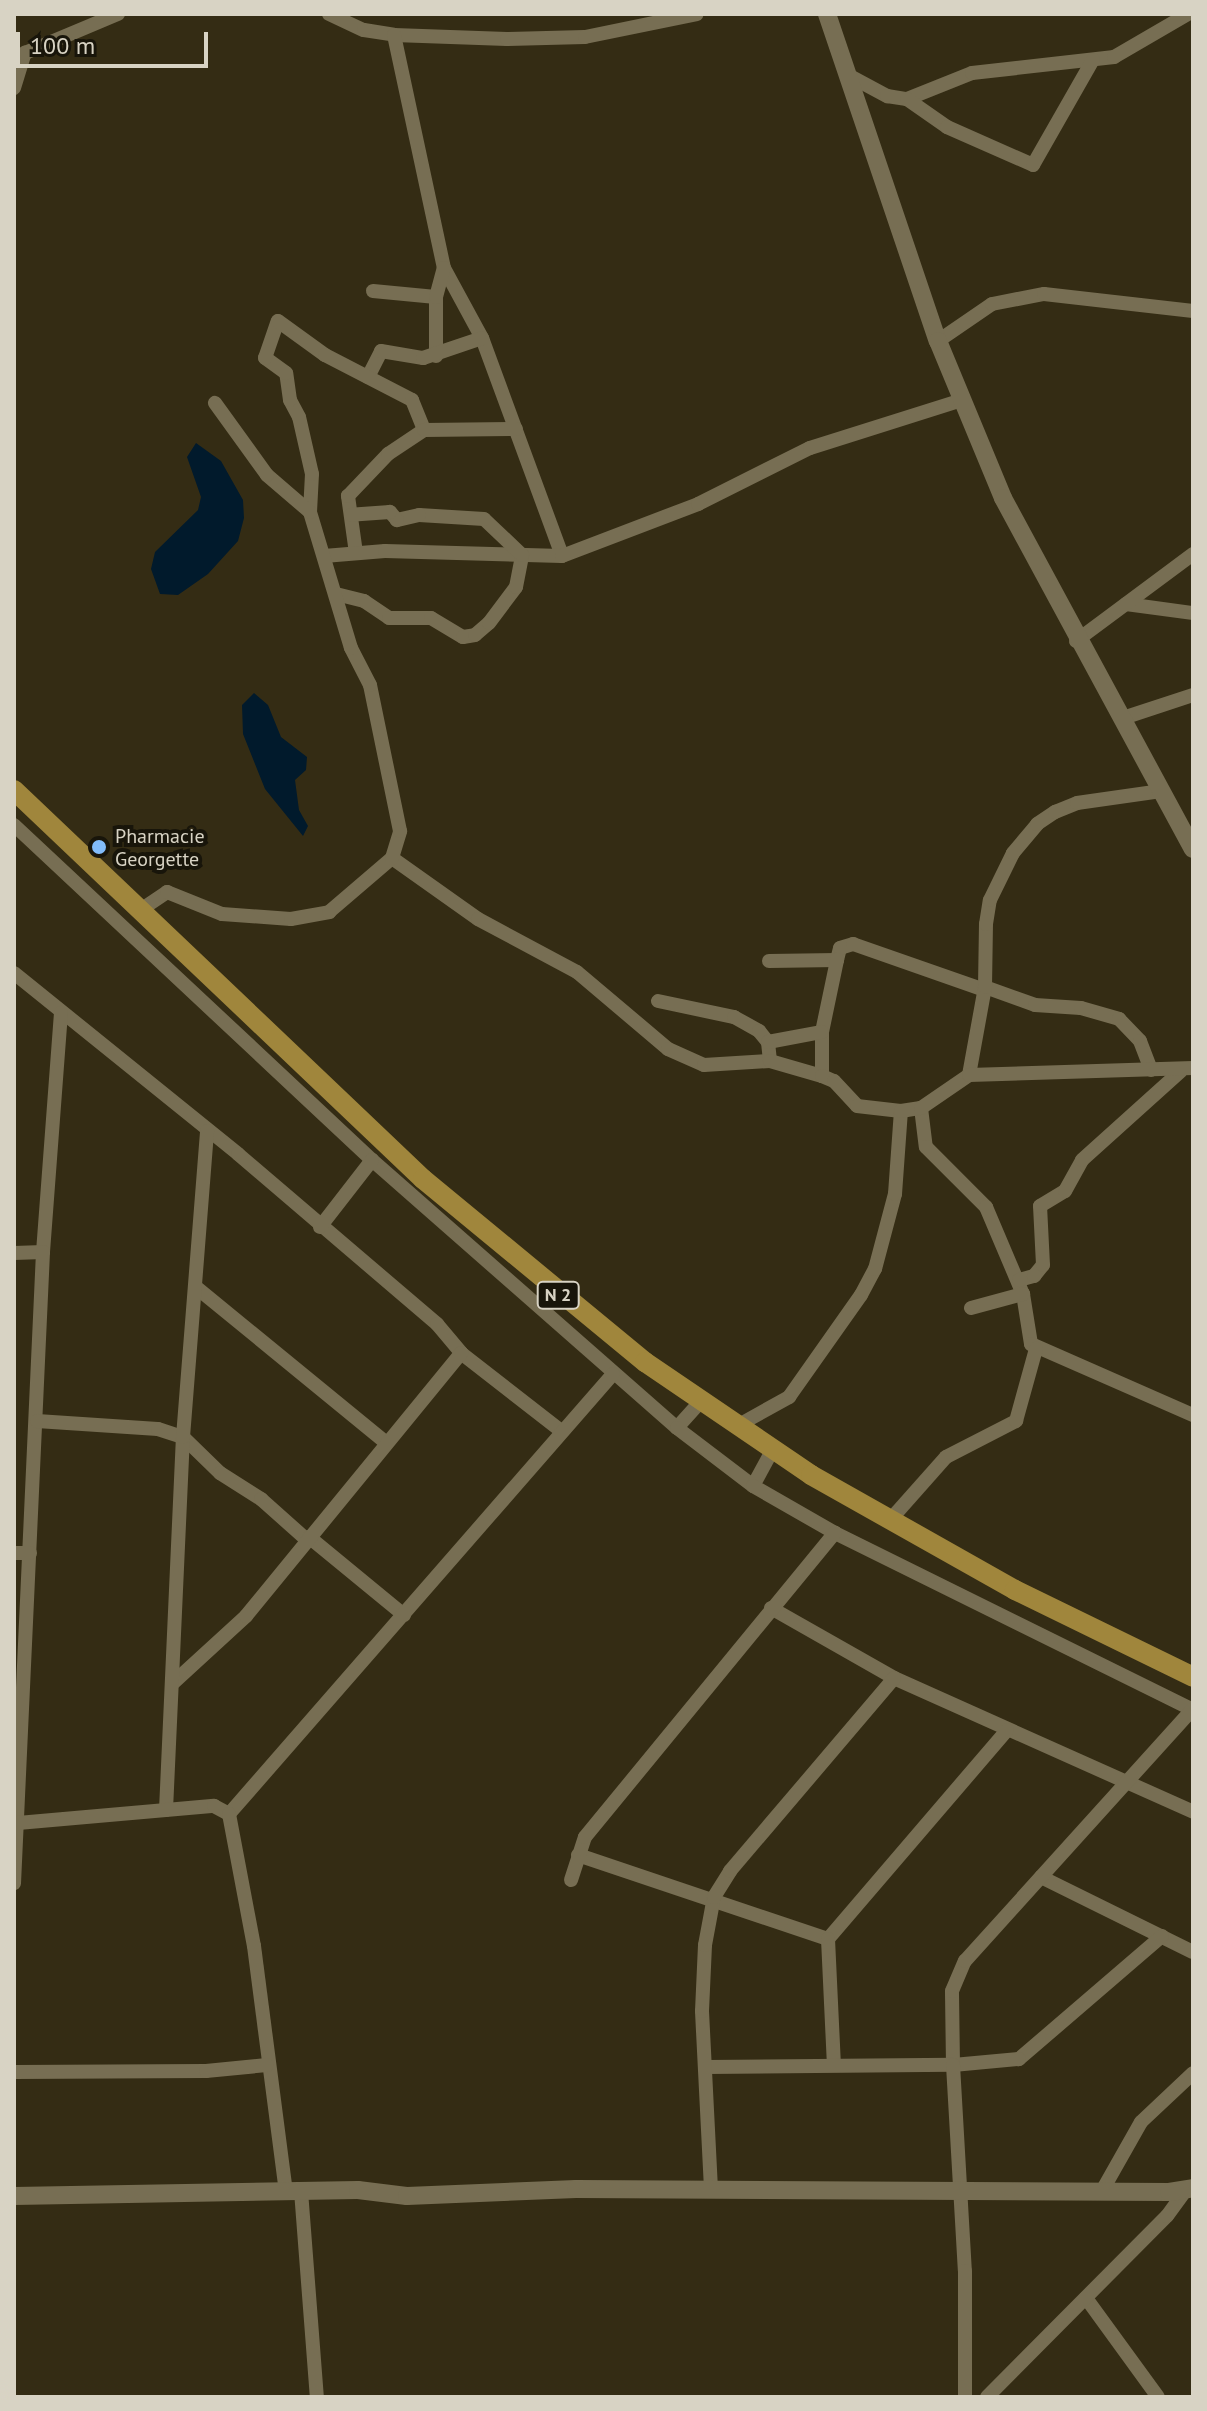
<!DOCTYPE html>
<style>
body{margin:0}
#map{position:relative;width:1207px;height:2411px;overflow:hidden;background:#342c14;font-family:"PT Sans",sans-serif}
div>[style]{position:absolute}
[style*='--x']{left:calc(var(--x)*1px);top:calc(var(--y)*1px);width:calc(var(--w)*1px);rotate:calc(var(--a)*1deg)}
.water>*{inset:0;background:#011a2c}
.minor>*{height:14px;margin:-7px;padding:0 7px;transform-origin:7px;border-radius:7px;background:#776e53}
.tertiary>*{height:18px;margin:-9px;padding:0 9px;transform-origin:9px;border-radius:9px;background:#776e53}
.primary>*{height:20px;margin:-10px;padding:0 10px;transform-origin:10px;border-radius:10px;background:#a0863c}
.dots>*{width:22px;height:22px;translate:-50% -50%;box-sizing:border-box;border:4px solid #18150a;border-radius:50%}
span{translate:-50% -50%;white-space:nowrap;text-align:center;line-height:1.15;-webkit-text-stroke:8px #18150a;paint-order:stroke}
.shield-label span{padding:2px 6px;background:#18150a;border:2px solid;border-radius:6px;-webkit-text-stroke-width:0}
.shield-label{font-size:18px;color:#d8d3c4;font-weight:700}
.poi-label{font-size:20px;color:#d8d3c4}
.left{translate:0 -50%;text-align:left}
.frame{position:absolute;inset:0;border:16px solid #d8d3c4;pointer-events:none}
.scale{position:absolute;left:16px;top:32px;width:192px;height:36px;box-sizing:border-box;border:4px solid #d8d3c4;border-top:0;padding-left:10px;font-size:24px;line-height:28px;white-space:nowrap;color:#d8d3c4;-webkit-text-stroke:6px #18150a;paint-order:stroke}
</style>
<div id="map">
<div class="water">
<div style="clip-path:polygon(196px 443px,221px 461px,243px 500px,244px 518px,238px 541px,208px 574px,178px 595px,160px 594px,151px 569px,155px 552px,198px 510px,201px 497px,187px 457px)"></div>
<div style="clip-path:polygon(254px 693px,268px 705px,281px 737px,307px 757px,306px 770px,295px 780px,299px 810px,308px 826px,303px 836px,265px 789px,243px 734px,242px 705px)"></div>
</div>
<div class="minor">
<div style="--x:329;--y:14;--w:38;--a:25"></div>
<div style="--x:364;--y:30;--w:30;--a:9"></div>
<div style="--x:394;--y:35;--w:113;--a:2"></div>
<div style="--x:507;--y:39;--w:78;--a:-1.5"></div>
<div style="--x:585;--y:37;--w:114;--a:-11.6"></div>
<div style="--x:394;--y:35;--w:238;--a:77.9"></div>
<div style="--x:444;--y:268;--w:80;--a:61.5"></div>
<div style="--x:482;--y:338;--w:232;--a:69.8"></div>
<div style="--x:846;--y:74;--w:47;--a:28.2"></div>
<div style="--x:887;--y:96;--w:20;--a:9"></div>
<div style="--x:907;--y:99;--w:70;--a:-21.8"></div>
<div style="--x:972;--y:73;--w:143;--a:-6.4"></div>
<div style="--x:1114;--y:57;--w:86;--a:-30.2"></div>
<div style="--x:14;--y:88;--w:37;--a:-73"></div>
<div style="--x:25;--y:53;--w:101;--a:-22.8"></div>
<div style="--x:907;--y:99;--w:49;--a:35"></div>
<div style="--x:947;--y:127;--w:94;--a:23.8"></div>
<div style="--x:1033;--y:165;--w:121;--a:-60.3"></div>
<div style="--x:373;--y:291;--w:63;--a:5.4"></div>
<div style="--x:938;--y:341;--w:65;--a:-34.4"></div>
<div style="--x:992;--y:304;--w:53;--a:-10.9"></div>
<div style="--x:1044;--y:294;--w:150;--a:6.5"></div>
<div style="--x:436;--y:356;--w:59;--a:-90"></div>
<div style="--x:436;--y:297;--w:30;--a:-75"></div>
<div style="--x:368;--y:377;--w:29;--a:-63"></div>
<div style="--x:381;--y:351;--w:43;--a:9.5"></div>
<div style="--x:423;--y:358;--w:62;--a:-18.7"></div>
<div style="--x:310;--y:512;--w:38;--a:-87"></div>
<div style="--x:312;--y:474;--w:58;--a:-102.8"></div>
<div style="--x:299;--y:417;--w:19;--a:-118"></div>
<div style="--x:290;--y:400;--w:27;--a:-98"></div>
<div style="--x:286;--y:373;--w:26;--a:-144"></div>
<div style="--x:265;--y:358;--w:39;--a:-71"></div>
<div style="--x:278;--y:321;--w:58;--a:35.9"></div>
<div style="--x:325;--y:355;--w:98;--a:27.3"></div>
<div style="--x:412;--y:400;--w:32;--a:68"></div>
<div style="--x:356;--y:553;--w:58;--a:-98"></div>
<div style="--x:348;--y:496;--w:58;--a:-46.4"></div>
<div style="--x:388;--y:454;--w:43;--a:-33.7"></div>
<div style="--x:424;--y:430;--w:92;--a:-0.6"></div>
<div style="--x:324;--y:556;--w:61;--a:-4.7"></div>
<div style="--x:385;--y:551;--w:177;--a:1.6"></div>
<div style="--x:562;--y:556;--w:146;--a:-20.9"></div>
<div style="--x:698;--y:504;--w:125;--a:-26.6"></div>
<div style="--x:810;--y:448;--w:159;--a:-17.5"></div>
<div style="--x:336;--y:594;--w:29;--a:14"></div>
<div style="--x:364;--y:601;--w:30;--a:34"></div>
<div style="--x:389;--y:618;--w:42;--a:0"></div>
<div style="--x:431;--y:618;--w:37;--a:31"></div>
<div style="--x:463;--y:637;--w:12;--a:-9"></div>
<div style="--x:475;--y:635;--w:18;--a:-41"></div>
<div style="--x:489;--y:623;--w:45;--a:-53.1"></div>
<div style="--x:516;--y:587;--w:33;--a:-79"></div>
<div style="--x:522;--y:555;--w:52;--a:-136.5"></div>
<div style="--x:484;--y:519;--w:65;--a:-176.5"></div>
<div style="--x:419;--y:515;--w:23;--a:167"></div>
<div style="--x:397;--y:520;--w:11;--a:-131"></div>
<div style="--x:390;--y:512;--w:39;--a:176"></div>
<div style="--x:1126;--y:604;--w:68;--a:7.7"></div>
<div style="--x:1076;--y:641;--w:146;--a:-36.6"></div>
<div style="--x:1123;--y:718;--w:74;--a:-18.2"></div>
<div style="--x:14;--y:825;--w:490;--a:43.1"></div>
<div style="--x:372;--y:1160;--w:406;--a:41.3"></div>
<div style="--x:392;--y:858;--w:105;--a:35.3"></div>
<div style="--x:478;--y:919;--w:112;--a:28.2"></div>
<div style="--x:577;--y:972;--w:119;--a:40.2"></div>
<div style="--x:668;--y:1049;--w:39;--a:24"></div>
<div style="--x:704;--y:1065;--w:66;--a:-3.5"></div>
<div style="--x:139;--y:911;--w:34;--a:-34"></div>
<div style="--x:167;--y:892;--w:59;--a:21.8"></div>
<div style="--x:222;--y:914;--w:69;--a:4.1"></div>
<div style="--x:291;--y:919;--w:39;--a:-10"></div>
<div style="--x:329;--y:912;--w:83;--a:-40.6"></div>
<div style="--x:392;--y:858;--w:28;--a:-73"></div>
<div style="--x:400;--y:831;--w:149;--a:-101.6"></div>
<div style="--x:370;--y:685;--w:42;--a:-117.2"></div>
<div style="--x:351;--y:648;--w:142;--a:-106.8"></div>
<div style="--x:310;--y:512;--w:57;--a:-139.3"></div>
<div style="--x:267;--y:475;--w:89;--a:-125.8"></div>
<div style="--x:769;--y:961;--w:68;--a:-0.8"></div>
<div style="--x:837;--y:960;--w:12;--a:-76"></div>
<div style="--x:840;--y:948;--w:14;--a:-17"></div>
<div style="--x:853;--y:944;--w:139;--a:19.3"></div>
<div style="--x:14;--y:973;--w:288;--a:38.9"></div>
<div style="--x:238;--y:1154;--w:262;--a:40.5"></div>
<div style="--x:437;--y:1324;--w:38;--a:50"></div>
<div style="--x:461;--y:1353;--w:125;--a:37.9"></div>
<div style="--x:985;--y:987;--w:53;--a:19.8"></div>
<div style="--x:1035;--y:1005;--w:46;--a:3.7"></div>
<div style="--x:1081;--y:1008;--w:40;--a:16"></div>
<div style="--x:1119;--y:1019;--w:30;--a:46"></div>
<div style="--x:1140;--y:1041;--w:31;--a:69"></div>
<div style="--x:658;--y:1001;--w:78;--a:11.9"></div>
<div style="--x:734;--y:1017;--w:29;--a:29"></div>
<div style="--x:759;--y:1031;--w:14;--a:51"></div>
<div style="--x:768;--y:1042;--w:19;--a:84"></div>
<div style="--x:770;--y:1061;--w:54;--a:16.1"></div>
<div style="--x:822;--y:1076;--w:44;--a:-90"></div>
<div style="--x:822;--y:1032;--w:74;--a:-78.2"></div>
<div style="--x:768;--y:1042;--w:55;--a:-10.5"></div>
<div style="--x:969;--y:1075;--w:89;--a:-79.7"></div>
<div style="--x:985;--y:987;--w:63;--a:-89.1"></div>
<div style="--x:986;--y:924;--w:24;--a:-81"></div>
<div style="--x:990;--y:900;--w:52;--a:-63.9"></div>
<div style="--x:1013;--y:853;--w:38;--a:-50"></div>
<div style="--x:1037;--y:824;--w:22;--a:-34"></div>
<div style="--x:1055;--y:812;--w:24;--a:-22"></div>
<div style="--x:1077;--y:803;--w:85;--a:-8.1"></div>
<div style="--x:822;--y:1076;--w:13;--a:23"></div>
<div style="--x:834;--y:1081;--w:34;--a:47"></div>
<div style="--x:857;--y:1106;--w:44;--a:6.5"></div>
<div style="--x:921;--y:1108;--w:39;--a:83"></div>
<div style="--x:926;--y:1147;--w:85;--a:45"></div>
<div style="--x:986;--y:1207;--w:95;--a:67"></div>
<div style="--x:1023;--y:1294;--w:51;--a:80.9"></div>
<div style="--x:1031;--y:1344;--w:177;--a:23.7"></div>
<div style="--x:320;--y:1227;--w:85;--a:-52.2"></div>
<div style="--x:43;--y:1252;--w:240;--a:-85.7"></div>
<div style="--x:14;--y:1253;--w:29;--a:-2"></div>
<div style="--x:43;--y:1252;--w:632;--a:92.63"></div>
<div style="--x:1019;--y:1280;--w:16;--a:-15"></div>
<div style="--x:1034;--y:1276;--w:14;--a:-51"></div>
<div style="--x:1043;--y:1265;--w:59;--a:-92.9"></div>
<div style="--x:1040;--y:1206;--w:29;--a:-31"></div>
<div style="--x:1065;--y:1191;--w:35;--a:-61"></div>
<div style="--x:1082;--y:1160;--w:133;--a:-42"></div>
<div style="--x:197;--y:1288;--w:242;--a:39.3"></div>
<div style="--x:971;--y:1308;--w:54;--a:-15.1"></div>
<div style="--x:701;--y:1401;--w:36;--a:132"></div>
<div style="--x:677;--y:1428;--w:96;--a:37.3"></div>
<div style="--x:37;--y:1421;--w:121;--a:3.8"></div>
<div style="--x:158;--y:1429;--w:26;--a:18"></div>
<div style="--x:183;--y:1437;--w:52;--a:44.2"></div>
<div style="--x:220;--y:1473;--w:49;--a:32.4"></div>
<div style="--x:261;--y:1499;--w:62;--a:41.7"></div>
<div style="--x:737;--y:1426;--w:60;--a:-29.1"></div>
<div style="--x:789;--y:1397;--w:125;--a:-54.8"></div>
<div style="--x:861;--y:1295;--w:30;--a:-62"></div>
<div style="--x:875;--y:1269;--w:78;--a:-75.1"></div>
<div style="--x:895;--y:1194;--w:83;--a:-85.9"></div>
<div style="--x:901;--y:1111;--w:20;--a:-9"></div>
<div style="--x:921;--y:1108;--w:58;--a:-34.5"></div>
<div style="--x:969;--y:1075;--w:224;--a:-1.8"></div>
<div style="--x:773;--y:1449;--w:42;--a:118.4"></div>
<div style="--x:753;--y:1486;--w:95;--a:29.8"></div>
<div style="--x:835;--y:1533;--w:399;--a:26.3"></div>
<div style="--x:891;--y:1519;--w:83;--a:-48.4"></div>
<div style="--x:946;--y:1457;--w:79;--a:-27.2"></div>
<div style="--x:1016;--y:1421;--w:75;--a:-74.5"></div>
<div style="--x:309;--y:1537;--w:123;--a:39.4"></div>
<div style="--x:14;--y:1553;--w:16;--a:0"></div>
<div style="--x:771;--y:1608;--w:142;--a:29.6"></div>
<div style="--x:894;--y:1678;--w:328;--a:24.1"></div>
<div style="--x:173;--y:1683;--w:99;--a:-42.5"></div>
<div style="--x:246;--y:1616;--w:340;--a:-50.7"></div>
<div style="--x:166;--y:1810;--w:373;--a:-87.4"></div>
<div style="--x:183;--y:1437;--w:307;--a:-85.5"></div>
<div style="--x:229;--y:1814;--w:584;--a:-48.89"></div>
<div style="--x:18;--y:1823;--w:197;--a:-5"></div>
<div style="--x:214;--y:1806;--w:17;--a:28"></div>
<div style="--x:229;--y:1814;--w:134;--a:79.3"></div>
<div style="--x:254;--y:1946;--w:247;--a:82.6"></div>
<div style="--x:578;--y:1855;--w:264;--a:18.6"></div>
<div style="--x:828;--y:1939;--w:275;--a:-49.4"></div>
<div style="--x:1041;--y:1877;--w:169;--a:26.3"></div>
<div style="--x:571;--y:1880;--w:45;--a:-72"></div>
<div style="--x:585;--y:1837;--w:394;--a:-50.6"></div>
<div style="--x:1162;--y:1936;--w:189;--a:139.3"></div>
<div style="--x:1019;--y:2059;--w:66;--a:174.8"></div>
<div style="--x:953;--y:2065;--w:74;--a:-90.8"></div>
<div style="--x:952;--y:1991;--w:33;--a:-67"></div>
<div style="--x:965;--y:1961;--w:338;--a:-47.9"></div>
<div style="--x:828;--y:1939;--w:125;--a:87.3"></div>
<div style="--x:707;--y:2067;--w:246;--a:-0.5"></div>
<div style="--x:953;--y:2065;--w:206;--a:86.7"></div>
<div style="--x:965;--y:2271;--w:126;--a:90"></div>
<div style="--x:14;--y:2072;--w:192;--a:-0.3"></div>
<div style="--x:206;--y:2071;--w:61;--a:-5.6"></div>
<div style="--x:711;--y:2189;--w:178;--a:-92.9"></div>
<div style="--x:702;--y:2011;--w:66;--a:-87.4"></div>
<div style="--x:705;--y:1945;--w:49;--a:-79.4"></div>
<div style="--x:714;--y:1897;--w:31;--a:-58"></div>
<div style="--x:730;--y:1871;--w:253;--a:-49.6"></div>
<div style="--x:301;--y:2191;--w:207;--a:85.6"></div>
<div style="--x:1102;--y:2191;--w:79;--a:-60.5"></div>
<div style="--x:1141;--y:2122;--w:71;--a:-43.3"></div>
<div style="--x:1086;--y:2298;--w:122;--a:54"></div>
<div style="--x:987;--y:2397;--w:255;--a:-45.2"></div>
<div style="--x:1167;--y:2216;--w:32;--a:-54"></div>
</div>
<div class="tertiary">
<div style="--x:827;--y:14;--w:345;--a:71.3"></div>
<div style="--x:938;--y:341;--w:170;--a:67.5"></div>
<div style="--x:1003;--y:498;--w:399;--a:61.6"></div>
<div style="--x:14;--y:2196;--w:344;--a:-1"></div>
<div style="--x:358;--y:2190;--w:49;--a:7"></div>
<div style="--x:407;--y:2196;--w:169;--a:-2.4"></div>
<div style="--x:576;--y:2189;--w:593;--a:0.29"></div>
<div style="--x:1169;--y:2192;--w:24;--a:-9"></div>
</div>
<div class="primary">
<div style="--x:14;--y:790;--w:564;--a:43.56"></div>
<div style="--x:423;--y:1179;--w:288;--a:39.5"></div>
<div style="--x:645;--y:1362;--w:201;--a:34.2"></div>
<div style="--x:811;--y:1475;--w:234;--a:29.4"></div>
<div style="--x:1015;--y:1590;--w:198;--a:26"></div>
</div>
<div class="dots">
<div style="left:99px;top:847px;background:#82bcfa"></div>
</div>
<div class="shield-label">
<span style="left:558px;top:1295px">N 2</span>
</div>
<div class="poi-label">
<span class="left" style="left:115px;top:848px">Pharmacie<br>Georgette</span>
</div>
<div class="frame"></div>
<div class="scale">100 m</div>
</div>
